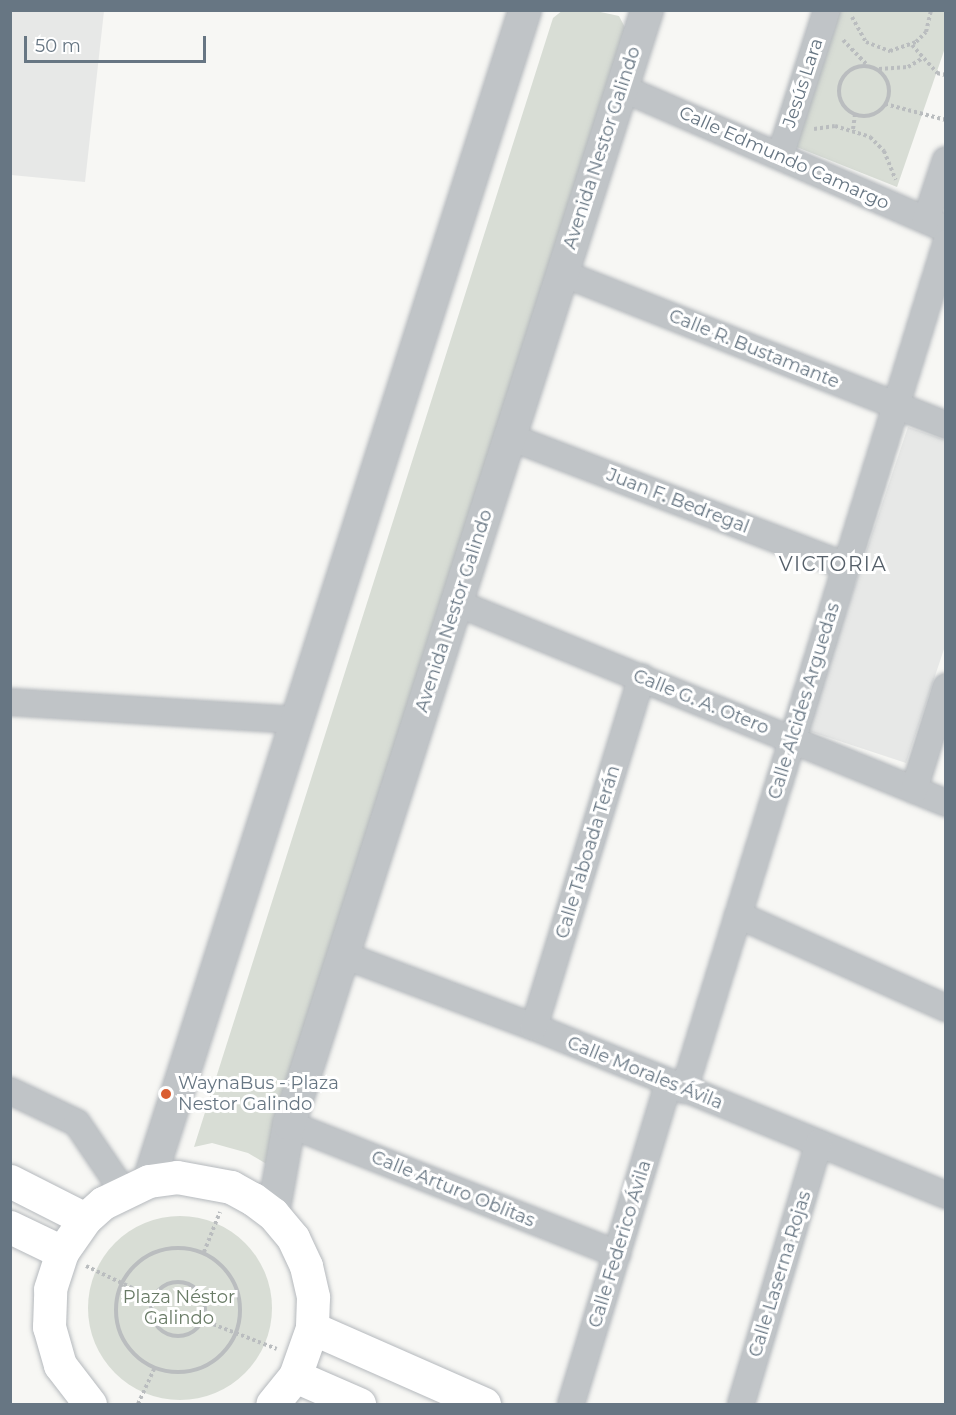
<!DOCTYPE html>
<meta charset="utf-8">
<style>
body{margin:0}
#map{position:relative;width:956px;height:1415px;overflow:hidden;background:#f7f7f4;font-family:Montserrat,sans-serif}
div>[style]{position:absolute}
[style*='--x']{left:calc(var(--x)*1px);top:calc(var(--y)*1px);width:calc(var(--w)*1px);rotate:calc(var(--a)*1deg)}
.built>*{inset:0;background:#e7e8e7}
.green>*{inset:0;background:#d8ddd5}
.round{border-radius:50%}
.path>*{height:4px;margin-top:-2px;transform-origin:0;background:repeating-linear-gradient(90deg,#babdbf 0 3px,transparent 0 6px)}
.path>.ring{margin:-2px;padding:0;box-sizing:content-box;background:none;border:4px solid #babdbf;border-radius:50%}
.roads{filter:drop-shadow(0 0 2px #b5b9bd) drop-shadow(0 0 2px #b5b9bd)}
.minor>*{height:26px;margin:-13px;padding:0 13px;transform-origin:13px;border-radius:13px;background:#c0c4c7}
.tertiary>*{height:32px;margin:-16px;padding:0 16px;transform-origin:16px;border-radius:16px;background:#c0c4c7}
.primary>*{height:33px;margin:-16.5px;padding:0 16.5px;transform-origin:16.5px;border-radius:16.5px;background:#fff}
.dots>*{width:16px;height:16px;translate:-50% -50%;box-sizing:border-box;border:3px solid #fff;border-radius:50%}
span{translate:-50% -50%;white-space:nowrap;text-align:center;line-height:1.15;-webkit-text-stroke:6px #fff;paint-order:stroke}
.street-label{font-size:18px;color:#677683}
.poi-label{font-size:18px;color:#677683}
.left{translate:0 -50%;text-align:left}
.park-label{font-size:18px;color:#697b66}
.neighbourhood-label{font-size:20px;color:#555f69;letter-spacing:1.5px}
.frame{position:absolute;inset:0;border:12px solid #677683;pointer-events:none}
.scale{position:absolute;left:24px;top:36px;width:182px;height:27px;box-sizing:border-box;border:3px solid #677683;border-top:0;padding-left:8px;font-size:18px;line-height:21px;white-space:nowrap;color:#677683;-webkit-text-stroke:4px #fff;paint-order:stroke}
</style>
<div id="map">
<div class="built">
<div style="clip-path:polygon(10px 11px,104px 11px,85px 182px,11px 175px)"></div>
<div style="clip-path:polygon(908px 427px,945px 440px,945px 646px,906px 763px,806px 730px)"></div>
</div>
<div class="green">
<div style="clip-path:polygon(563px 10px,596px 11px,619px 16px,630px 37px,270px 1166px,248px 1153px,212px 1143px,194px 1147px,553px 18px)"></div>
<div style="clip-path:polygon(836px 11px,945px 11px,945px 48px,897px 187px,789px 144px)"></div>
<div class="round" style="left:88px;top:1216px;width:184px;height:184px"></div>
</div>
<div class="path">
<div style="--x:852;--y:17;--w:29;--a:61"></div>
<div style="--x:866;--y:42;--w:26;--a:21"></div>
<div style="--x:890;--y:51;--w:28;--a:-19"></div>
<div style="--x:916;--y:42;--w:14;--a:-45"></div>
<div style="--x:926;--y:32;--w:23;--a:-77"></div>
<div style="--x:843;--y:40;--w:33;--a:46"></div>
<div style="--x:912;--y:45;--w:38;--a:48"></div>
<div style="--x:937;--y:73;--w:9;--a:13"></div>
<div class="ring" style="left:839px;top:66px;width:46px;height:46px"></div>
<div style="--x:879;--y:69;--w:29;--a:-4"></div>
<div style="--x:908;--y:67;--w:17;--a:-31"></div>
<div style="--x:885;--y:104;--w:63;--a:14.7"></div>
<div style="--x:814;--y:129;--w:21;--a:-8"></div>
<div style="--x:835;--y:126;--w:37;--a:17"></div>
<div style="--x:870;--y:137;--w:20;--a:45"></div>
<div style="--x:884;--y:151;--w:31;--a:68"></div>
<div style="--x:853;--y:129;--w:15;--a:-82"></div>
<div class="ring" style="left:116px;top:1248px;width:120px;height:120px"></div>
<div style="--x:204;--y:1252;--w:43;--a:-68.2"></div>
<div style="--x:86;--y:1266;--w:74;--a:25.5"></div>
<div class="ring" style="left:151px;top:1282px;width:50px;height:50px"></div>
<div style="--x:202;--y:1320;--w:80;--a:21.1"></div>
<div style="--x:138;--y:1404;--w:41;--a:-65.3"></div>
</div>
<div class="roads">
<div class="minor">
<div style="--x:622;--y:88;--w:353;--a:23.5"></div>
<div style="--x:780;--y:156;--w:153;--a:-72.2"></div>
<div style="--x:926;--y:220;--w:63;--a:-71.6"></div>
<div style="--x:562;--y:273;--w:413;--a:21.6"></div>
<div style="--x:510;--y:437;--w:360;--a:21"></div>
<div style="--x:457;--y:603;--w:528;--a:22.24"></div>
<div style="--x:10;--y:702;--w:289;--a:3.6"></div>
<div style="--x:914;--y:790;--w:108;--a:-72.7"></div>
<div style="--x:738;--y:915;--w:228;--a:24.1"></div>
<div style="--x:343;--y:955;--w:204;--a:20.7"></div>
<div style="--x:534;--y:1027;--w:445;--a:22.2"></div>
<div style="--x:534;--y:1027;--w:366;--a:-72.9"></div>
<div style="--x:684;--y:1090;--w:886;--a:-72.79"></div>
<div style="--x:10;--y:1091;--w:74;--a:25.5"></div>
<div style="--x:77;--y:1123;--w:82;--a:55.9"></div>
<div style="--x:289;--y:1124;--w:353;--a:21.6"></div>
<div style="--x:571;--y:1404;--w:334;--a:-73.1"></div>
<div style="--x:741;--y:1404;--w:272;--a:-73.4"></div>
</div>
<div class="tertiary">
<div style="--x:149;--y:1181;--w:1230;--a:-72.2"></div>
<div style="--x:273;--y:1214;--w:91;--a:-79.9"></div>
<div style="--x:289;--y:1124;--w:1170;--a:-72.18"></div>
</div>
<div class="primary">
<div style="--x:10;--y:1181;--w:84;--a:26.9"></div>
<div style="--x:10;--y:1227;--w:58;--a:25.7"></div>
<div style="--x:312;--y:1328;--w:188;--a:23.8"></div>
<div style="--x:295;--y:1376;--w:70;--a:23.6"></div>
<div style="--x:90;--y:1404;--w:49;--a:-127.6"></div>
<div style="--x:60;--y:1365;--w:40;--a:-106"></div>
<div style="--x:49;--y:1327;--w:38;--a:-88"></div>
<div style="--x:50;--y:1289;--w:39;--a:-72"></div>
<div style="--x:62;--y:1252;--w:40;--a:-55.1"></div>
<div style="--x:85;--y:1219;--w:24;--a:-42"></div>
<div style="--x:103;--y:1203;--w:51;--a:-25.6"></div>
<div style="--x:149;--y:1181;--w:28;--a:-8"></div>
<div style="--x:177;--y:1177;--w:55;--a:10.5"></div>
<div style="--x:231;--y:1187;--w:25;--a:29"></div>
<div style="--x:253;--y:1199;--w:25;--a:37"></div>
<div style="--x:273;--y:1214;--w:31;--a:50"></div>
<div style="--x:293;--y:1238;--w:31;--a:65"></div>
<div style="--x:306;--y:1266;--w:32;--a:77"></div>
<div style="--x:313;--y:1297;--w:31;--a:92"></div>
<div style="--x:312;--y:1328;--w:51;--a:109.5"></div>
<div style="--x:295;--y:1376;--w:36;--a:129"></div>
</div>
</div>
<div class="dots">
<div style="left:166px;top:1094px;background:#da5d30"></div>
</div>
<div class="street-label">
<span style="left:803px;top:83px;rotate:-72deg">Jesús Lara</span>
<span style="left:602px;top:148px;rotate:-72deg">Avenida Nestor Galindo</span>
<span style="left:784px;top:158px;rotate:24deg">Calle Edmundo Camargo</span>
<span style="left:754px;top:349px;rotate:22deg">Calle R. Bustamante</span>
<span style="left:678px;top:501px;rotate:21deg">Juan F. Bedregal</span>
<span style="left:454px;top:611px;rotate:-72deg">Avenida Nestor Galindo</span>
<span style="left:804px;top:701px;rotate:-73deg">Calle Alcides Arguedas</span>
<span style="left:701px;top:702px;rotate:22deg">Calle G. A. Otero</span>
<span style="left:588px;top:852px;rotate:-73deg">Calle Taboada Terán</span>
<span style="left:645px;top:1073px;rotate:22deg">Calle Morales Ávila</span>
<span style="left:453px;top:1189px;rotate:22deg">Calle Arturo Oblitas</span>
<span style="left:620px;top:1244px;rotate:-73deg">Calle Federico Ávila</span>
<span style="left:780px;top:1274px;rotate:-73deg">Calle Laserna Rojas</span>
</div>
<div class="poi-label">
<span class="left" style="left:178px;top:1094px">WaynaBus - Plaza<br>Nestor Galindo</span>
</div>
<div class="park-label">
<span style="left:179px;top:1308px">Plaza Néstor<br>Galindo</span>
</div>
<div class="neighbourhood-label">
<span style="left:833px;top:564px">VICTORIA</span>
</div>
<div class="frame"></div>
<div class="scale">50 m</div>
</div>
